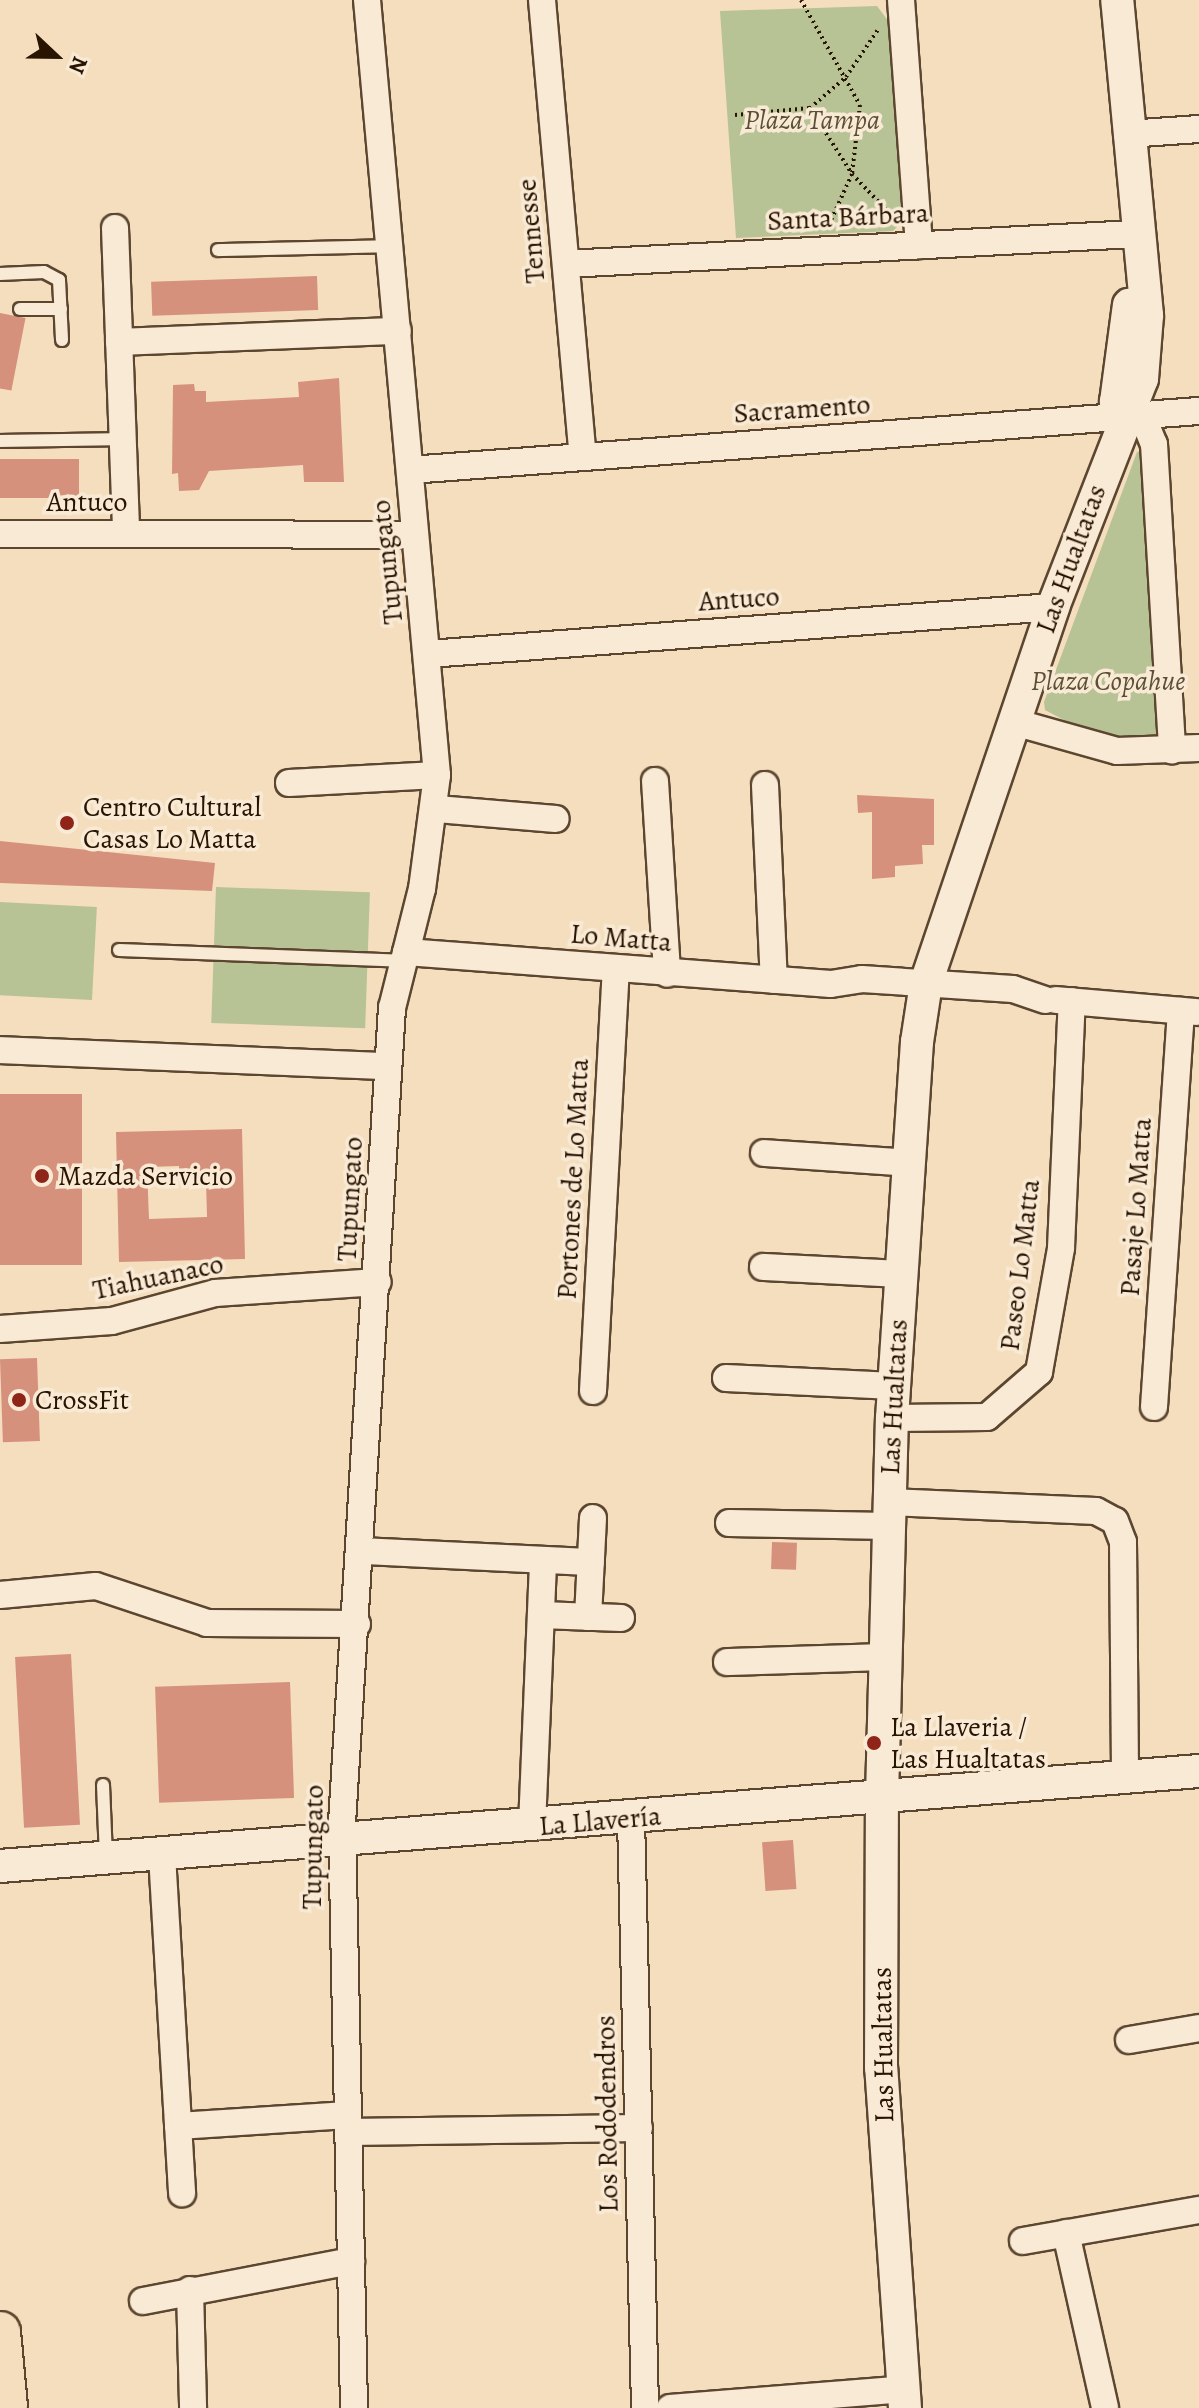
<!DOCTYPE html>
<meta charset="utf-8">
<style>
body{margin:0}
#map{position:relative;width:1199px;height:2408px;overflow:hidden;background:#f5debe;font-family:Alegreya,serif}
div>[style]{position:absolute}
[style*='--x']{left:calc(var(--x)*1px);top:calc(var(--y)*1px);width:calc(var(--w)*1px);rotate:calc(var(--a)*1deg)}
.green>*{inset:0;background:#b7c295;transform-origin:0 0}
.building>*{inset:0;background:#d5917c;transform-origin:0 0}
.path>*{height:4px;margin-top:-2px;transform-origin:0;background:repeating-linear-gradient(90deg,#291301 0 2px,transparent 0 6px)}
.roads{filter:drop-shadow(2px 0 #5c4630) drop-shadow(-2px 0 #5c4630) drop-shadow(0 2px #5c4630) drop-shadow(0 -2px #5c4630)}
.service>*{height:12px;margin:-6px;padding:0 6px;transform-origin:6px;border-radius:6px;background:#f8ead5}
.minor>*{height:26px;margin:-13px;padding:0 13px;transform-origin:13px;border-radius:13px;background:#f8ead5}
.tertiary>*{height:32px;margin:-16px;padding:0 16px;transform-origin:16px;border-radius:16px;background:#f8ead5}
.primary>*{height:40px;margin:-20px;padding:0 20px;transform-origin:20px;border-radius:20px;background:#f5debe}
.dots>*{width:22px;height:22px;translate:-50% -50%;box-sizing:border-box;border:4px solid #f8ead5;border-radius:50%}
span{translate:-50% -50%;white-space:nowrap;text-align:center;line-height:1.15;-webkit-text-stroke:7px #f8ead5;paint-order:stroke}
.park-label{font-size:28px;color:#5b5035;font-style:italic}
.street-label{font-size:28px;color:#291301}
.poi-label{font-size:28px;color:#291301}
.left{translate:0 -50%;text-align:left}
.north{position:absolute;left:16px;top:16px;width:80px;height:80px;-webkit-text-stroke:6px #f8ead5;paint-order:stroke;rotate:112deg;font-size:22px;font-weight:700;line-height:32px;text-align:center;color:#291301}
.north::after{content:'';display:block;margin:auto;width:28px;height:36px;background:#291301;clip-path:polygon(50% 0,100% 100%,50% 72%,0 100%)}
</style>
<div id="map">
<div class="green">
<div style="clip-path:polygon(877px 6px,889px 22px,905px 219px,893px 231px,736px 238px,720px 11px)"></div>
<div style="clip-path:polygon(1147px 449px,1166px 737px,1128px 738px,1083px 730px,1045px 710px,1044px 702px,1137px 452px)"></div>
<div style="left:216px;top:887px;width:154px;height:136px;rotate:2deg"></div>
<div style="left:0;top:902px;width:97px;height:93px;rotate:3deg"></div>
</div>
<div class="building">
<div style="left:317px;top:276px;width:34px;height:166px;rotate:88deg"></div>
<div style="left:0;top:313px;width:26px;height:74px;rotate:11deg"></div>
<div style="clip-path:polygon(339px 378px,344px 482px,304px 482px,303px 465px,209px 471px,199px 490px,179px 491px,178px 473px,172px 474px,173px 385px,194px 384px,195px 391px,206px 391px,206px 402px,299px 397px,298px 382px)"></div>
<div style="left:0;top:459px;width:79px;height:39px"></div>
<div style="clip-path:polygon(857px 795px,934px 799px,934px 845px,922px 845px,923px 864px,895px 866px,895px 877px,872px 879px,872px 812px,858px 813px)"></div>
<div style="clip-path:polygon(0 841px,215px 863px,212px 891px,0 883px)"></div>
<div style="left:0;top:1094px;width:82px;height:171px"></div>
<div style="clip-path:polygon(evenodd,242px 1129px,245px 1259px,119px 1262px,116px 1132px,242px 1129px,179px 1166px,179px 1181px,206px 1180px,207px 1217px,149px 1219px,147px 1167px,179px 1166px)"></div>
<div style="left:37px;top:1358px;width:83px;height:37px;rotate:88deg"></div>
<div style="left:772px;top:1542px;width:25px;height:27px;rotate:2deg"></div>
<div style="left:71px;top:1654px;width:171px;height:56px;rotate:87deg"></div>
<div style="left:290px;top:1682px;width:116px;height:135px;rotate:88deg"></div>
<div style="left:793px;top:1840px;width:49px;height:31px;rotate:86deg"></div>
</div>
<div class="path">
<div style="--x:801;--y:0;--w:120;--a:60.7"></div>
<div style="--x:860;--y:105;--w:69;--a:96.6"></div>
<div style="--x:852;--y:174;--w:60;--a:114.4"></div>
<div style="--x:810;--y:108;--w:78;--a:57.5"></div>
<div style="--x:852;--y:174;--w:59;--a:46.4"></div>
<div style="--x:735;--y:115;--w:75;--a:-5.3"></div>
<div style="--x:810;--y:108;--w:48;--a:-40.7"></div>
<div style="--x:846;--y:77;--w:59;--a:-56"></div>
</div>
<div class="roads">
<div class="service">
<div style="--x:218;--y:250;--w:172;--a:-1.3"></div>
<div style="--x:0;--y:274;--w:44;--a:-2.6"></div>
<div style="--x:44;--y:272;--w:17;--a:28"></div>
<div style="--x:59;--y:280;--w:60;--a:87.1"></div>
<div style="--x:20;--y:309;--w:41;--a:0"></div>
<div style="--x:0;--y:441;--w:123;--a:-0.9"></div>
<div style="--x:119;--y:950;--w:283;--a:2.2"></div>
<div style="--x:103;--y:1785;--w:73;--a:87.6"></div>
</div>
<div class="minor">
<div style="--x:542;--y:0;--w:458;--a:84.9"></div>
<div style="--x:901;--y:0;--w:246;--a:85.8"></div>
<div style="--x:1127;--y:134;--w:72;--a:-4"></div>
<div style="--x:115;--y:228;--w:306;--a:87.9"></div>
<div style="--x:566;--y:264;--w:569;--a:-3.02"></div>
<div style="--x:119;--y:342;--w:279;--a:-2.3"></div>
<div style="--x:1142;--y:415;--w:31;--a:68"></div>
<div style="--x:1154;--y:444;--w:307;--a:86.6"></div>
<div style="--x:410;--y:470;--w:791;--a:-4.28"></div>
<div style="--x:0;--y:534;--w:414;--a:0.1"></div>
<div style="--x:429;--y:654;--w:626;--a:-4.31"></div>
<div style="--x:1014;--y:722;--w:107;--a:15.7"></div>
<div style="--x:1117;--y:751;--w:82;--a:-2.1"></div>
<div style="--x:655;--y:781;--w:193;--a:86.4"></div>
<div style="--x:289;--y:783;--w:148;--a:-3.1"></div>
<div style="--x:765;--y:785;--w:195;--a:87.4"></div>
<div style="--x:437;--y:809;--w:119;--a:4.8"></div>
<div style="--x:406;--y:952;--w:426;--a:4.3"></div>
<div style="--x:831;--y:984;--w:31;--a:-9"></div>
<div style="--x:862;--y:979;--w:151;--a:3.8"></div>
<div style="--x:1013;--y:989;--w:34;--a:19"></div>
<div style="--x:1056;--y:1000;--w:141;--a:4.9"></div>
<div style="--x:0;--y:1050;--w:387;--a:2.4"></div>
<div style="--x:764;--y:1153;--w:146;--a:3.9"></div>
<div style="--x:763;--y:1267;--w:139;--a:2.9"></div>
<div style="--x:0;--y:1329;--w:112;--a:-4.1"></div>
<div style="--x:112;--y:1321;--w:107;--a:-15.2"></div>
<div style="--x:215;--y:1293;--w:163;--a:-3.9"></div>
<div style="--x:726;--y:1378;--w:168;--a:2.7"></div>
<div style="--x:593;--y:1391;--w:422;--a:-86.9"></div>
<div style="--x:1154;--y:1407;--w:397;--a:-86.1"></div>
<div style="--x:892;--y:1418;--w:95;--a:-0.6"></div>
<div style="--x:987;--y:1417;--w:69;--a:-40.9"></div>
<div style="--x:1039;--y:1372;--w:126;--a:-79.9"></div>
<div style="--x:1061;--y:1248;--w:247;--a:-87.5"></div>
<div style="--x:889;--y:1502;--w:207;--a:2.5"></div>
<div style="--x:1096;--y:1511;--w:21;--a:28"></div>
<div style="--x:1115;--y:1521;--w:22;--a:69"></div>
<div style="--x:1123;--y:1542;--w:235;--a:89.5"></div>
<div style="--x:729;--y:1523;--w:159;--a:1.1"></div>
<div style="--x:363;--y:1551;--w:228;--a:2.8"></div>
<div style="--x:0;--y:1595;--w:96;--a:-5.4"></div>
<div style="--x:96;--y:1586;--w:117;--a:18.4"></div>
<div style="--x:207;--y:1623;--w:150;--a:0.4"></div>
<div style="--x:541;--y:1615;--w:80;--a:2.1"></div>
<div style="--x:588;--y:1617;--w:99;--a:-87.1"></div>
<div style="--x:727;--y:1662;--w:159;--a:-1.8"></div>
<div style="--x:631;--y:1818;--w:590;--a:88.64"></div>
<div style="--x:532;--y:1826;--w:266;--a:-87.6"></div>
<div style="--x:162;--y:1855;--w:339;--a:86.6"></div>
<div style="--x:1129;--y:2040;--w:71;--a:-9.7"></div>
<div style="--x:178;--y:2126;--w:170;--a:-3.7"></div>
<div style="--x:348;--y:2132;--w:291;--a:-0.8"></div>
<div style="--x:1066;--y:2233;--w:179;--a:77.4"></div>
<div style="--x:1023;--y:2241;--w:179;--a:-10"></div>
<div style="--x:190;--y:2290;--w:118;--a:88.5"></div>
<div style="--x:143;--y:2301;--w:212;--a:-10.9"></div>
<div style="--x:354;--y:2408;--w:585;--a:-91.18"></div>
<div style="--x:342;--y:1823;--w:817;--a:-86.49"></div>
<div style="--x:392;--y:1008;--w:123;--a:-75.9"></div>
<div style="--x:422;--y:889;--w:115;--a:-82.5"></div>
<div style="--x:437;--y:775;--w:778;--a:-95.16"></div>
<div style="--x:670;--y:2408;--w:235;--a:-4.6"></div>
</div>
<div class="tertiary">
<div style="--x:1120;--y:416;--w:15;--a:-106"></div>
<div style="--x:1116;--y:402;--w:98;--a:-82.4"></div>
<div style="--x:0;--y:1866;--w:1203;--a:-4.53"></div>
<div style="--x:905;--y:2408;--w:341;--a:-94"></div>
<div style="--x:881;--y:2068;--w:271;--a:-89.8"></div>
<div style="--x:882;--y:1797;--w:379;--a:-88.5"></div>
<div style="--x:892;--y:1418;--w:377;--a:-86.2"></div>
<div style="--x:917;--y:1042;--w:60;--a:-81.3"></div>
<div style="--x:926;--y:983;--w:397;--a:-71.3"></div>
<div style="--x:1053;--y:607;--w:245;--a:-68.7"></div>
<div style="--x:1142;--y:379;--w:64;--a:-85.5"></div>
<div style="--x:1147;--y:315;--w:316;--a:-95.4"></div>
</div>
<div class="primary">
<div style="--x:0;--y:2332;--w:76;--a:84.7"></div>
</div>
</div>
<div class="dots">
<div style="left:67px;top:823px;background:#8f2418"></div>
<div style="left:42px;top:1176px;background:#8f2418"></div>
<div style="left:19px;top:1400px;background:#8f2418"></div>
<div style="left:874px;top:1743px;background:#8f2418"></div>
</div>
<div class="park-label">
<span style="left:812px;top:120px">Plaza Tampa</span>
<span style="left:1108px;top:681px">Plaza Copahue</span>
</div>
<div class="street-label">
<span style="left:848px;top:217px;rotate:-3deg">Santa Bárbara</span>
<span style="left:531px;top:231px;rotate:-95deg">Tennesse</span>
<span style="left:802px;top:409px;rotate:-4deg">Sacramento</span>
<span style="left:87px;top:502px">Antuco</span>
<span style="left:1071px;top:559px;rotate:-70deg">Las Hualtatas</span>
<span style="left:387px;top:562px;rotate:-96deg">Tupungato</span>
<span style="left:739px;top:599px;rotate:-4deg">Antuco</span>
<span style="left:621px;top:938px;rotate:5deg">Lo Matta</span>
<span style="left:573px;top:1179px;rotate:-87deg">Portones de Lo Matta</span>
<span style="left:350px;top:1199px;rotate:-87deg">Tupungato</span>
<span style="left:1136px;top:1207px;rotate:-86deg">Pasaje Lo Matta</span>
<span style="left:1020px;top:1265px;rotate:-83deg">Paseo Lo Matta</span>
<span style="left:158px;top:1277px;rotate:-12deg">Tiahuanaco</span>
<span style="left:894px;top:1397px;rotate:-87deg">Las Hualtatas</span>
<span style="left:600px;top:1821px;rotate:-5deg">La Llavería</span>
<span style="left:313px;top:1847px;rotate:-89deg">Tupungato</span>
<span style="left:883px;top:2045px;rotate:-91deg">Las Hualtatas</span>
<span style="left:607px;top:2114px;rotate:-91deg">Los Rododendros</span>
</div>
<div class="poi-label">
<span class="left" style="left:83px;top:823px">Centro Cultural<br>Casas Lo Matta</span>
<span class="left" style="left:58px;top:1176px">Mazda Servicio</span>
<span class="left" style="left:35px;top:1400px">CrossFit</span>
<span class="left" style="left:890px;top:1743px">La Llaveria /<br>Las Hualtatas</span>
</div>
<div class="north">N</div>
</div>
